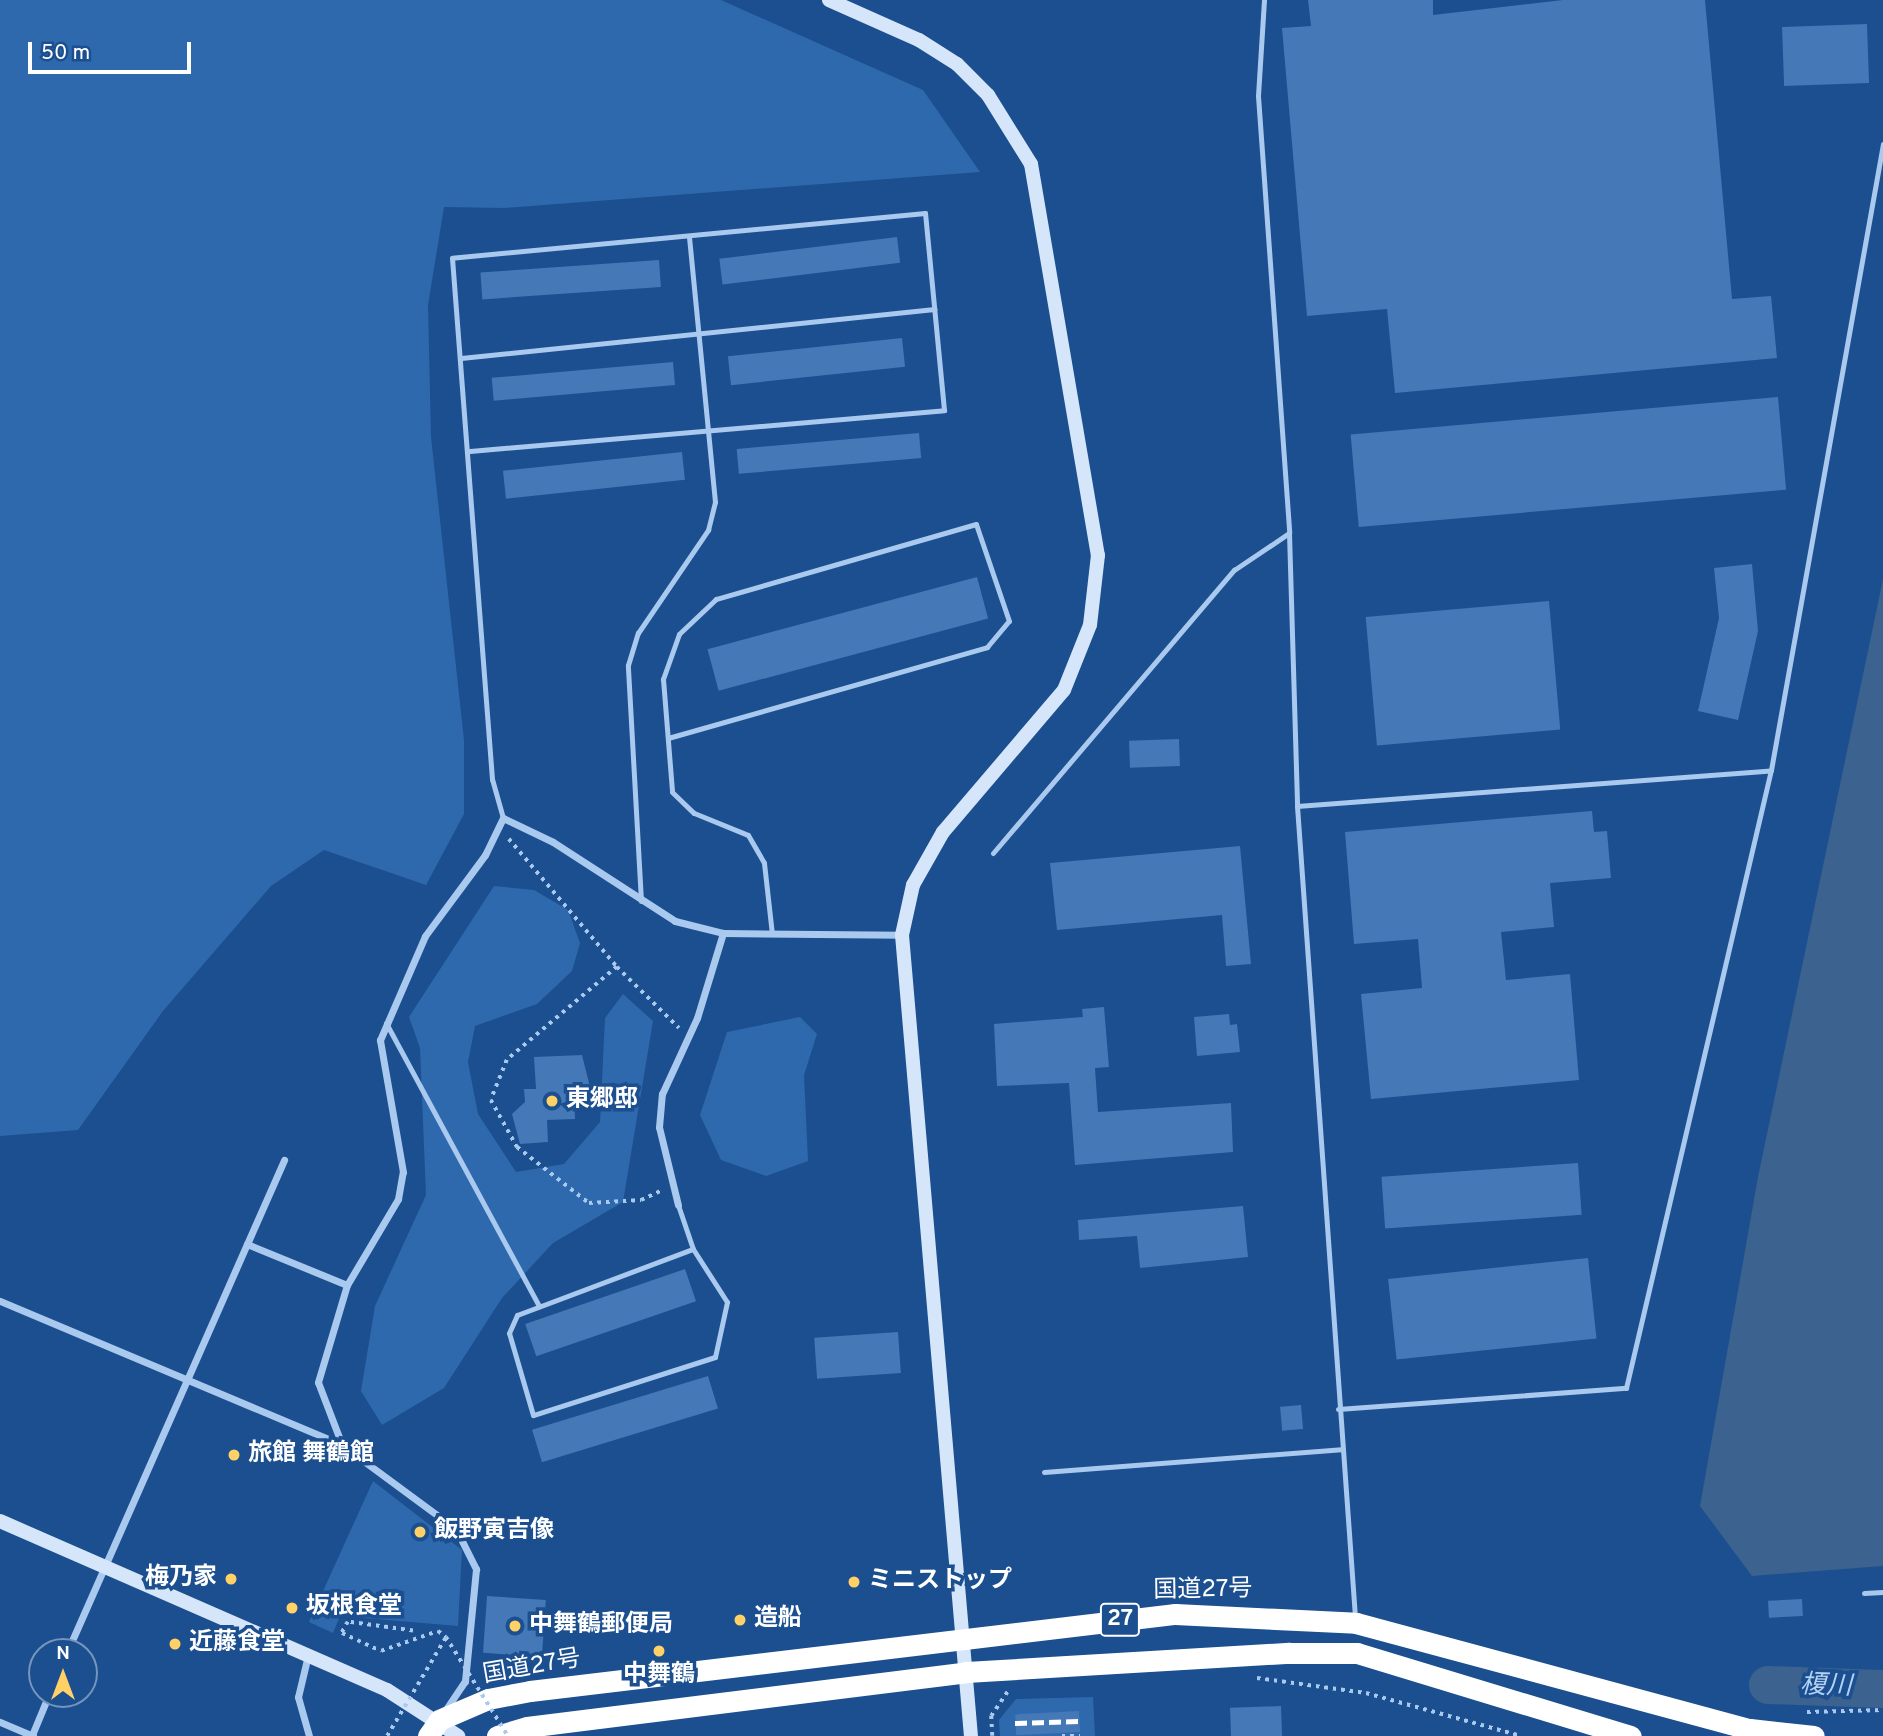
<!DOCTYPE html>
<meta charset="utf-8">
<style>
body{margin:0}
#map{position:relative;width:1883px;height:1736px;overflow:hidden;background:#1b4f8f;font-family:Overpass,"Noto Sans JP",sans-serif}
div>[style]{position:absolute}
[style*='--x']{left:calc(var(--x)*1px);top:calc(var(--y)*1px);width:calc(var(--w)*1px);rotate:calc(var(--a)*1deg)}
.green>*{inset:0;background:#2e69ad}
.water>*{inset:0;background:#3c6290}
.river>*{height:38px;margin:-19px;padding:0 19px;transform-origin:19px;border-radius:19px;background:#3c6290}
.building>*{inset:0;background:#4478b7;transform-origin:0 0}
.path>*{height:3.5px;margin-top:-1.75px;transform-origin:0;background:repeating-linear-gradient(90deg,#a9c9ee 0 3.5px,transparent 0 8.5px)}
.lane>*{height:5px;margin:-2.5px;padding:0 2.5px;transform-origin:2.5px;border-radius:2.5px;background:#a9c9ee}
.street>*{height:7px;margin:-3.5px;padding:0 3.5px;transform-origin:3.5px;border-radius:3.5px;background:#a9c9ee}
.secondary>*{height:14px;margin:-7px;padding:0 7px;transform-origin:7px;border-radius:7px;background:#d6e6fa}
.highway>*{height:21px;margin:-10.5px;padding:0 10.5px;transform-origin:10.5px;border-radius:10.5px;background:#fff}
.rail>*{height:5px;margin-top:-2.5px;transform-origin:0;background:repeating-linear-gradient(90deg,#fff 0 12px,transparent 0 17px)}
.path-bridge>*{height:3.5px;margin-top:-1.75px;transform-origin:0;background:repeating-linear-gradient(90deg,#a9c9ee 0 3.5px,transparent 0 8.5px)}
.dots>*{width:19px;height:19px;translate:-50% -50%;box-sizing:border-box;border:4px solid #1b4f8f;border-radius:50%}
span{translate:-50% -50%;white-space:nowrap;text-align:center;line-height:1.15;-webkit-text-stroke:7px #1b4f8f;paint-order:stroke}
.shield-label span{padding:2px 5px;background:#1b4f8f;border:2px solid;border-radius:5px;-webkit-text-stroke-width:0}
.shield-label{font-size:23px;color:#fff;font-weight:700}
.poi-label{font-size:24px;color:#fff;font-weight:700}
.left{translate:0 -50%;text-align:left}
.right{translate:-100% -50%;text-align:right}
.street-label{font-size:24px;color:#fff}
.water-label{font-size:26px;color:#b5d3f5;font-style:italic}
.north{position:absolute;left:28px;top:1638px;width:70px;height:70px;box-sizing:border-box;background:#1b4f8f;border:2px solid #7695bc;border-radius:50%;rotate:0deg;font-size:19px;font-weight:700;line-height:28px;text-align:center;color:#fff}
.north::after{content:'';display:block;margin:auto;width:24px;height:32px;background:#ffd166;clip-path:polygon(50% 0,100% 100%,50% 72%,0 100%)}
.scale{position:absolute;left:28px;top:42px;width:163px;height:32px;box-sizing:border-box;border:4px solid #fff;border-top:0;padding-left:9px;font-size:21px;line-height:24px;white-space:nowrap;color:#fff;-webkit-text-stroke:5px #1b4f8f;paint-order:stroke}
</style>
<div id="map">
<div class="green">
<div style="clip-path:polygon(0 0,721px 0,923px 90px,980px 172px,505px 208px,444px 207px,428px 305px,431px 437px,464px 740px,464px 814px,426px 885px,324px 850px,271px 886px,163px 1011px,78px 1130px,0 1136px)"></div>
<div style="clip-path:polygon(494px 886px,534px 890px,568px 910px,580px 943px,572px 971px,537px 1004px,475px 1026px,468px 1062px,478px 1114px,516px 1172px,564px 1164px,600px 1122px,605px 1018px,623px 994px,653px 1021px,623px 1202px,553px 1243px,502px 1298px,444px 1388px,382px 1425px,361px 1391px,375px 1306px,426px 1195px,420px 1048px,409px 1017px)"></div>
<div style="clip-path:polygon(800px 1017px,817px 1034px,804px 1075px,808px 1161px,766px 1176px,721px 1160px,700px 1115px,727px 1032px)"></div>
<div style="clip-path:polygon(373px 1481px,462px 1550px,458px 1626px,340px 1616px,333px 1633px,309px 1622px)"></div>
<div style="clip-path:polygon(1093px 1697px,1095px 1736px,1000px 1736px,999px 1720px,1016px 1699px)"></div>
</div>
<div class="water">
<div style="clip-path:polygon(1883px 579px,1883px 1566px,1752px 1576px,1700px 1506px,1758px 1177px)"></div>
</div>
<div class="river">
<div style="--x:1768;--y:1685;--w:115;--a:2"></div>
</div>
<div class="building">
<div style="clip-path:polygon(1308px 0,1433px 0,1433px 15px,1563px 0,1705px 0,1732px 299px,1771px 296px,1777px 358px,1395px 393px,1387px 309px,1307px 316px,1282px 28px,1311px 26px)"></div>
<div style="left:1867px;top:24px;width:59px;height:85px;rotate:88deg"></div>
<div style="left:897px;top:237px;width:26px;height:179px;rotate:83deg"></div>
<div style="left:659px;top:260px;width:27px;height:179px;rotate:86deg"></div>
<div style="left:902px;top:338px;width:29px;height:175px;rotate:84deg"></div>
<div style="left:673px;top:362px;width:23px;height:182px;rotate:85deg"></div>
<div style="left:1778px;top:397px;width:93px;height:429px;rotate:85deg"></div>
<div style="left:919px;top:433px;width:25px;height:183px;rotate:85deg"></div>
<div style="left:682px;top:452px;width:28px;height:180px;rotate:84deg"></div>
<div style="clip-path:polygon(1752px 564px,1758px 631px,1738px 720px,1698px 711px,1719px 618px,1714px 568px)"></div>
<div style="left:977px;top:577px;width:43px;height:279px;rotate:75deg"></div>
<div style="left:1549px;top:601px;width:129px;height:184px;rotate:85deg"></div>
<div style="left:1179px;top:739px;width:27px;height:50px;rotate:88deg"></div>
<div style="clip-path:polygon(1592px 811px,1594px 832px,1607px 831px,1611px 878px,1550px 883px,1554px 927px,1501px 932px,1506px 980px,1570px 974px,1579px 1080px,1371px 1099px,1361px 994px,1422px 988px,1418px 939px,1354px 944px,1345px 832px)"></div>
<div style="clip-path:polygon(1240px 846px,1251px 964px,1226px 966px,1222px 915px,1057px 930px,1050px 863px)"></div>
<div style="clip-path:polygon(1104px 1007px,1109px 1067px,1095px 1068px,1098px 1112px,1231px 1103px,1233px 1152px,1075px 1165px,1069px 1083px,997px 1086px,994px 1024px,1083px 1017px,1082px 1009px)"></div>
<div style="clip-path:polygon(1229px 1014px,1230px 1025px,1237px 1024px,1240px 1052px,1197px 1056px,1194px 1017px)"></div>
<div style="clip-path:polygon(582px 1055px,590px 1087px,574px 1088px,575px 1119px,547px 1120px,548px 1142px,520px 1144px,512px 1114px,525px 1102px,524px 1089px,536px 1089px,534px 1057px)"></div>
<div style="left:1578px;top:1163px;width:52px;height:197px;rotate:86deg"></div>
<div style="clip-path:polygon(1243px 1206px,1248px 1257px,1140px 1268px,1137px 1236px,1079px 1240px,1078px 1220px)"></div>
<div style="left:1588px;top:1258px;width:81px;height:201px;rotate:84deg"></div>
<div style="left:685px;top:1269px;width:34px;height:169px;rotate:71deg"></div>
<div style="left:898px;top:1332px;width:41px;height:84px;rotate:86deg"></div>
<div style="left:708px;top:1376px;width:34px;height:184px;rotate:73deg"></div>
<div style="left:1301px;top:1405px;width:24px;height:21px;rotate:85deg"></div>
<div style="left:487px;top:1596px;width:59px;height:57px;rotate:4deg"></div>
<div style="left:1802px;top:1599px;width:17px;height:34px;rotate:87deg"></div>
<div style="left:1281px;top:1706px;width:30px;height:51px;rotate:88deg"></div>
<div style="left:1079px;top:1711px;width:21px;height:64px;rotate:87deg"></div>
</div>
<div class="path">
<div style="--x:509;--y:839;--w:167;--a:49.8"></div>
<div style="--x:617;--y:967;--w:87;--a:44.5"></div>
<div style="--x:617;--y:967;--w:144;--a:139.8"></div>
<div style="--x:507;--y:1060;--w:43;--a:111.8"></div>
<div style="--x:491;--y:1100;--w:54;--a:61"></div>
<div style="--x:517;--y:1147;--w:91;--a:37.9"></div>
<div style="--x:589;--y:1203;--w:52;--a:-3.3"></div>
<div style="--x:641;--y:1200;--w:23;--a:-25"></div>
<div style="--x:413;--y:1631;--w:66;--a:-172.1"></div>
<div style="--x:348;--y:1622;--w:13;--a:119"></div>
<div style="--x:342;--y:1633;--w:43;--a:24.8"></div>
<div style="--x:381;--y:1651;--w:60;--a:-19.3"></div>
<div style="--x:438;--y:1631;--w:10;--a:37"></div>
<div style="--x:1257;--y:1678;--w:110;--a:7.8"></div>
<div style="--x:1366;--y:1693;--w:161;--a:15.5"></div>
<div style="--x:1807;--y:1712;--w:76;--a:-1.5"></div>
<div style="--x:992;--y:1736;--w:20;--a:-93"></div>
<div style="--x:991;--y:1716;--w:30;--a:-56"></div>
<div style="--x:1062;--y:1736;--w:18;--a:0"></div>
</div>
<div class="lane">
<div style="--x:1264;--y:0;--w:96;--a:93.6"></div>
<div style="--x:1258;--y:96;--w:438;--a:85.9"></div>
<div style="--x:1289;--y:533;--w:273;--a:88.3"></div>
<div style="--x:1297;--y:806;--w:814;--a:85.91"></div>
<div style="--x:461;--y:358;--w:476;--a:-5.9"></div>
<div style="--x:470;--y:451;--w:476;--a:-4.9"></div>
<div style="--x:944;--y:410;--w:198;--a:-95.5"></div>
<div style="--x:925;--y:213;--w:475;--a:174.6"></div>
<div style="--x:452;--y:258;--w:523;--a:85.61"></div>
<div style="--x:492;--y:779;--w:41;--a:74.2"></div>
<div style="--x:668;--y:738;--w:332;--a:-15.9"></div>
<div style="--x:987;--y:647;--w:34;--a:-50"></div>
<div style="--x:1009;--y:621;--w:102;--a:-108.8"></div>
<div style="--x:976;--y:524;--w:271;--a:163.9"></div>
<div style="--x:716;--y:599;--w:51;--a:136.6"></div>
<div style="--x:679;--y:634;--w:48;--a:109.6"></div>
<div style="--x:663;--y:679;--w:113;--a:85.4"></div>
<div style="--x:672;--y:792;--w:30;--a:44"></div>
<div style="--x:694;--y:813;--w:58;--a:22.2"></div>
<div style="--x:748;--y:835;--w:32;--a:60"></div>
<div style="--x:764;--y:863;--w:71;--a:83.6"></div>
<div style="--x:1297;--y:806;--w:475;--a:-4.3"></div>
<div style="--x:993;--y:853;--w:372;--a:-49.6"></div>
<div style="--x:1234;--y:570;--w:66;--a:-33.9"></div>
<div style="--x:641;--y:901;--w:236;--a:-93.2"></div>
<div style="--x:628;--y:665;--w:34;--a:-73"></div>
<div style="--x:638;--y:633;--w:125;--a:-55.8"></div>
<div style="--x:708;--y:530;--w:29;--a:-76"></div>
<div style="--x:715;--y:502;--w:266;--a:-95.6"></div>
<div style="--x:386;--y:1023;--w:322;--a:61.6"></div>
<div style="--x:678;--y:1205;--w:46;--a:71.2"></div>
<div style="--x:693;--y:1249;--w:63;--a:57.3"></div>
<div style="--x:727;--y:1302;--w:56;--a:102.3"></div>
<div style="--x:715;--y:1357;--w:191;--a:162.3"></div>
<div style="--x:533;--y:1415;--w:85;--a:-106.3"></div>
<div style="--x:509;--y:1333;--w:20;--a:-66"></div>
<div style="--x:517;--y:1315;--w:188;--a:-20.6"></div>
<div style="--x:1338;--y:1409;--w:289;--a:-4.2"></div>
<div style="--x:1626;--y:1388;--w:635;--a:-76.8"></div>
<div style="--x:1771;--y:770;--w:636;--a:-79.86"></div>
<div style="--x:1044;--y:1472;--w:298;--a:-4.4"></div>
<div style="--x:1864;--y:1593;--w:19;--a:-3"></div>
</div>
<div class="street">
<div style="--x:678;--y:1205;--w:80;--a:-103.7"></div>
<div style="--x:659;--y:1127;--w:33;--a:-85"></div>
<div style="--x:662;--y:1094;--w:84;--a:-65.3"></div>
<div style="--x:697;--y:1018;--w:89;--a:-73"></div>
<div style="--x:247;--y:1244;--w:92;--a:-66.2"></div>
<div style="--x:0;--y:1301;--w:371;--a:22.8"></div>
<div style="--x:342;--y:1445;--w:142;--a:36.4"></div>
<div style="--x:456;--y:1529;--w:45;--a:63.4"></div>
<div style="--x:476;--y:1569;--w:113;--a:95.6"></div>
<div style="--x:465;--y:1681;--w:36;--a:124"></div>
<div style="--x:342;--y:1445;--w:67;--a:-110.9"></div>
<div style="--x:318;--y:1382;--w:101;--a:-73.4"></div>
<div style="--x:347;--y:1285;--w:100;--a:-59.3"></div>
<div style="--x:398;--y:1199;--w:27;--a:-80"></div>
<div style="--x:403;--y:1172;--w:134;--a:-99.9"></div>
<div style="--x:380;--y:1040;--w:113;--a:-66.6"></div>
<div style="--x:425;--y:936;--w:101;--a:-53.5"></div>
<div style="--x:485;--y:855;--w:41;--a:-64.1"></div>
<div style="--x:503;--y:818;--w:55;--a:25.6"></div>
<div style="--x:553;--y:842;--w:145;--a:32.9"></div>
<div style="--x:675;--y:921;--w:49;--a:14"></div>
<div style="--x:723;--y:933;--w:179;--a:0.6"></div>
<div style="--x:67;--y:1652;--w:446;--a:-66.2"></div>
<div style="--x:247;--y:1244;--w:108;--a:22.3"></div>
<div style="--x:308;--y:1655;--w:43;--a:103.4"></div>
<div style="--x:298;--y:1697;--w:41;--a:74.2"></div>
<div style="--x:0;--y:1722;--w:36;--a:23"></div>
<div style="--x:32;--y:1735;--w:44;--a:-67.5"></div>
</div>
<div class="secondary">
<div style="--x:829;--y:0;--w:98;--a:24"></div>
<div style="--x:919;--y:40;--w:45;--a:32.3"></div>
<div style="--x:957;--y:64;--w:44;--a:45"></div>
<div style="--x:988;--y:95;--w:81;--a:58.1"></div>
<div style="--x:1031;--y:164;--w:397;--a:80.3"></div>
<div style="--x:1098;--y:555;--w:70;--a:96.5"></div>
<div style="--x:1090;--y:625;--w:70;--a:111.8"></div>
<div style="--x:1064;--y:690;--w:187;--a:130.4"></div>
<div style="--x:943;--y:832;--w:61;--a:119.5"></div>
<div style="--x:913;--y:885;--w:51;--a:102.4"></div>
<div style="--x:902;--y:935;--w:804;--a:85.08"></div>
<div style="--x:0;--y:1521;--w:422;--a:23.6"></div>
<div style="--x:387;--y:1690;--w:85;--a:32.9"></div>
</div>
<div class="highway">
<div style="--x:428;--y:1736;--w:19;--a:-55"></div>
<div style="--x:439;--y:1720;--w:53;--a:-23.2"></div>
<div style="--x:488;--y:1699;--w:43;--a:-10.8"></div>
<div style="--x:530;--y:1691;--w:650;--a:-6.81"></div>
<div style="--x:1175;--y:1614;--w:181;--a:2.8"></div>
<div style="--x:1356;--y:1623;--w:408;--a:15.1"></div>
<div style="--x:1750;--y:1729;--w:64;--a:6.2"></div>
<div style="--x:497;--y:1736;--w:31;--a:-17"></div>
<div style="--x:527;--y:1727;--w:442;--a:-7.1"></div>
<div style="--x:966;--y:1672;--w:324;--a:-3.4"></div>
<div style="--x:1289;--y:1653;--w:68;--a:0"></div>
<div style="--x:1357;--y:1653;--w:286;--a:16.9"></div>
</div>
<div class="rail">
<div style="--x:1015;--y:1723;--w:64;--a:-1.8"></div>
</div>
<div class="path-bridge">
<div style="--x:387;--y:1736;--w:115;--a:-59.2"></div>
<div style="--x:446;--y:1637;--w:117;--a:57.9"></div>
</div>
<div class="dots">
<div style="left:552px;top:1101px;background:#ffd166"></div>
<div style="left:234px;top:1455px;background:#ffd166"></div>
<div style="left:420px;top:1532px;background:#ffd166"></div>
<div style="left:231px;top:1579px;background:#ffd166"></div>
<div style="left:854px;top:1582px;background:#ffd166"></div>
<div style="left:292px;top:1608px;background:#ffd166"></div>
<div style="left:740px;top:1620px;background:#ffd166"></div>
<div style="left:515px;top:1626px;background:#ffd166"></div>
<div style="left:175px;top:1644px;background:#ffd166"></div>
<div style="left:659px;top:1651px;background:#ffd166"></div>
</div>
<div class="shield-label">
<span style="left:1120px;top:1620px">27</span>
</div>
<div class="poi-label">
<span class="left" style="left:566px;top:1101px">東郷邸</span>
<span class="left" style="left:248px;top:1455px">旅館 舞鶴館</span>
<span class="left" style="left:434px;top:1532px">飯野寅吉像</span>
<span class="right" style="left:217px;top:1579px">梅乃家</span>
<span class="left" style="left:868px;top:1582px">ミニストップ</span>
<span class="left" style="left:306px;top:1608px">坂根食堂</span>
<span class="left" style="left:754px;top:1620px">造船</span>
<span class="left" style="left:529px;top:1626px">中舞鶴郵便局</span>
<span class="left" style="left:189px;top:1644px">近藤食堂</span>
<span style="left:659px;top:1676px">中舞鶴</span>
</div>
<div class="street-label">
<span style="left:1203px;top:1591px;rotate:-1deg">国道27号</span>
<span style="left:532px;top:1668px;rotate:-10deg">国道27号</span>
</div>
<div class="water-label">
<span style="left:1826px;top:1687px;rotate:2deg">榎川</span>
</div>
<div class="north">N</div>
<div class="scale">50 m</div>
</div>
